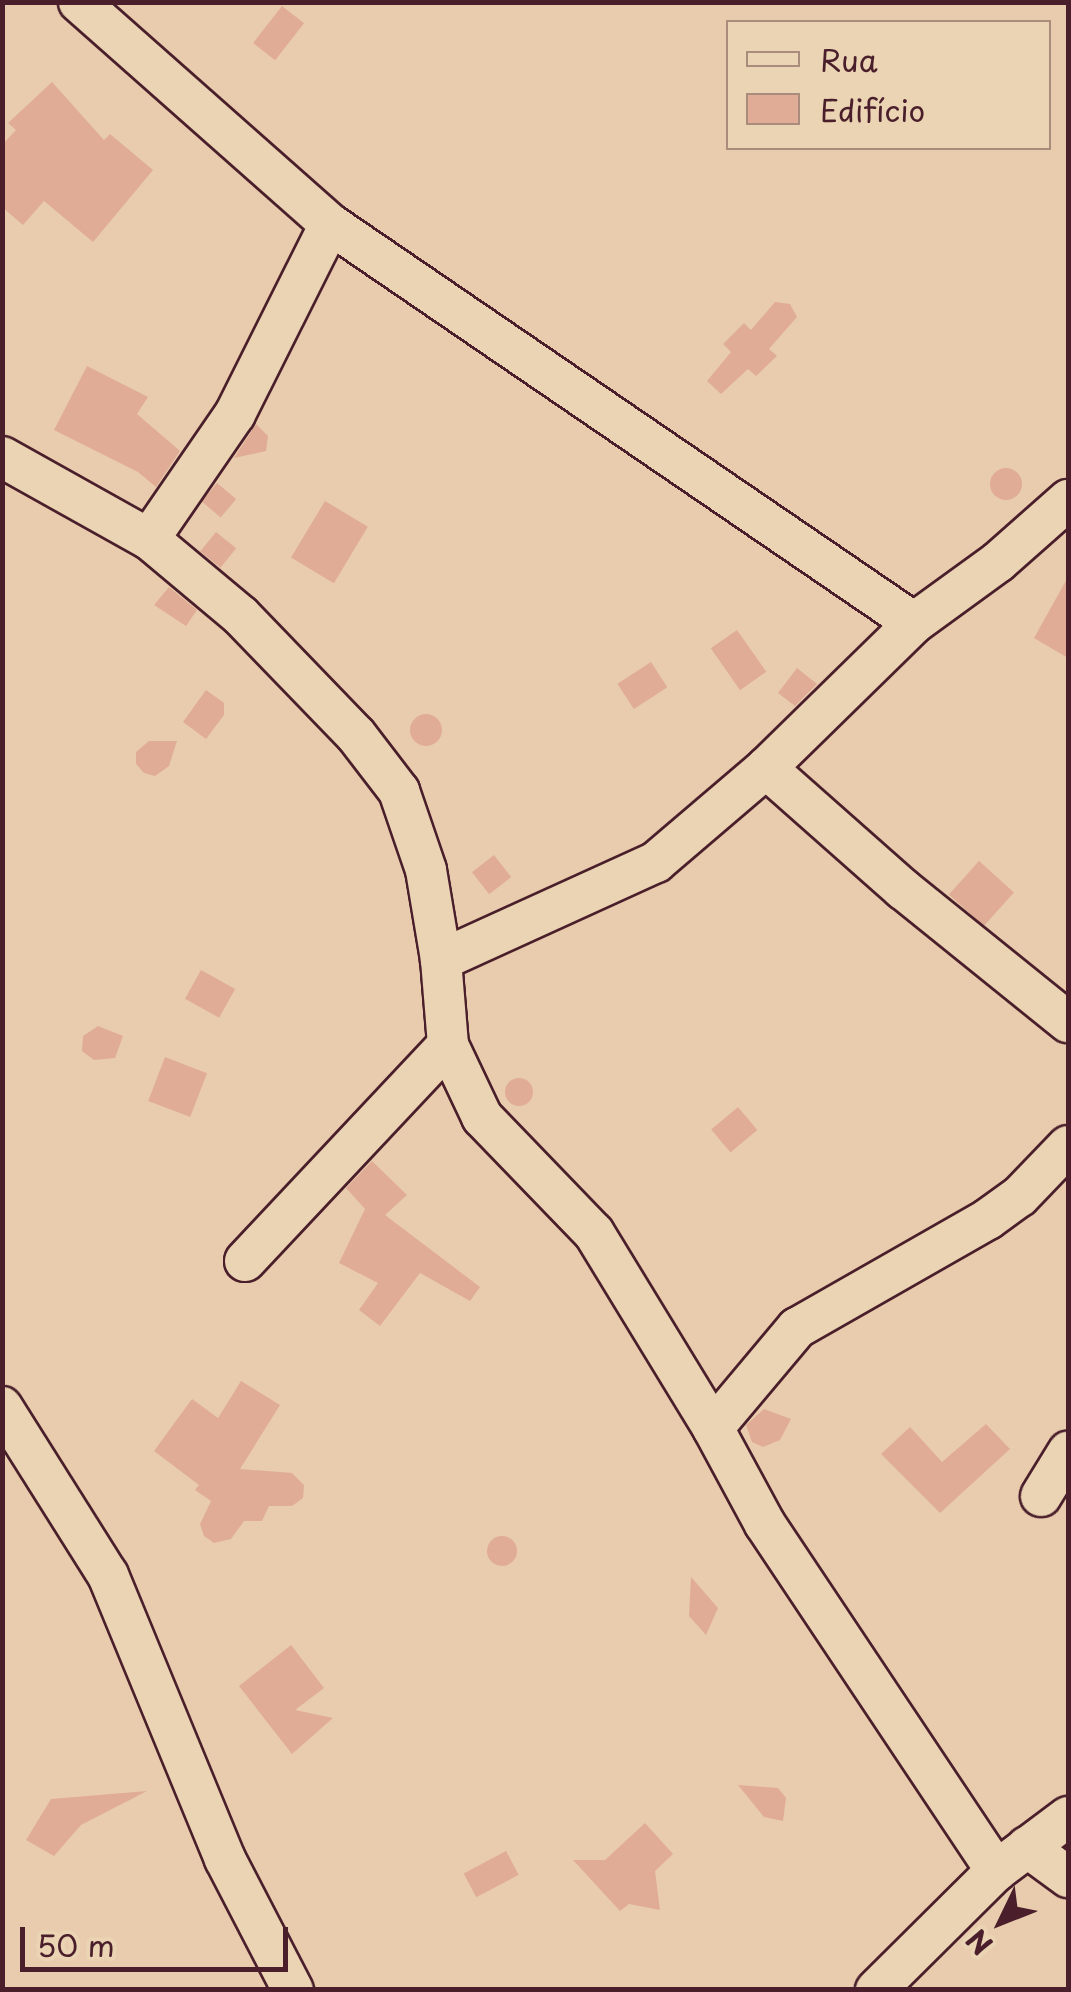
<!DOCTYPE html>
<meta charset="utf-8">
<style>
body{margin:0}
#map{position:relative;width:1071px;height:1992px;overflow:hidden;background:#e8ccad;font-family:"Playpen Sans",sans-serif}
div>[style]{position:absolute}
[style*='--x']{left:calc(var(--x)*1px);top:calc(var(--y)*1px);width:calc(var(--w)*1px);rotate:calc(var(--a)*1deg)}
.building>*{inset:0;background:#e1ac95;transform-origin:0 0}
.round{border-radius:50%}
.roads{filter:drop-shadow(2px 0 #4a1f2b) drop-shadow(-2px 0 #4a1f2b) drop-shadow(0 2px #4a1f2b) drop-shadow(0 -2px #4a1f2b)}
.minor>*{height:40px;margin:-20px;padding:0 20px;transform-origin:20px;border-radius:20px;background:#ead4b3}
span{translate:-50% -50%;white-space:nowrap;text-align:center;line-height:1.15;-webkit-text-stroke:8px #ead4b3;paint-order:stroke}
.frame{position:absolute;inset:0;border:5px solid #4a1f2b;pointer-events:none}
.legend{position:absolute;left:726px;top:20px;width:325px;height:130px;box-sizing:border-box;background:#ead4b3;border:2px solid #aa8c7d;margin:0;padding:12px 18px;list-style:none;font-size:30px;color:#4a1f2b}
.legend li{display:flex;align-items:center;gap:20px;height:50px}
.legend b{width:50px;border:2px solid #aa8c7d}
.north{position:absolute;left:951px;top:1872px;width:100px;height:100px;-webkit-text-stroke:8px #ead4b3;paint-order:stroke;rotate:227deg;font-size:28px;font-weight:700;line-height:40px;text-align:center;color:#4a1f2b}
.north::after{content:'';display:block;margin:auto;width:35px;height:45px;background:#4a1f2b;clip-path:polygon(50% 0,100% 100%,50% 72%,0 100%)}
.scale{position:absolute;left:20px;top:1927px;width:268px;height:45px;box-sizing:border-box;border:5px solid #4a1f2b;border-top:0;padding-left:12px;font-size:30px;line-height:35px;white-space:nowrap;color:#4a1f2b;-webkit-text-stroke:8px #ead4b3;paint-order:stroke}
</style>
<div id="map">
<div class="building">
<div style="left:282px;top:6px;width:28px;height:47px;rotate:38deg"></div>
<div style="clip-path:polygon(52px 82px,104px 140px,110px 134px,153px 170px,93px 242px,44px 201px,23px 225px,2px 207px,2px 145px,16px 130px,8px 123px)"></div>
<div style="clip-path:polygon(775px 302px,790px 304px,797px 317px,769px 349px,777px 356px,756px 376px,748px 369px,721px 394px,707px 381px,731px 352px,723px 344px,744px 323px,751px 330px)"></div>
<div style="clip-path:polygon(87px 366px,148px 397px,137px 414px,180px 451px,156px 487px,138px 472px,54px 430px)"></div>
<div style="clip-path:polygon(256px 424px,268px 436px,266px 451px,234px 458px)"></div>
<div class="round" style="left:990px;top:468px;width:32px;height:32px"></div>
<div style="left:217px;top:483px;width:25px;height:24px;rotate:40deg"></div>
<div style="left:325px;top:501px;width:50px;height:66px;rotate:31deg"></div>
<div style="left:216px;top:532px;width:26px;height:25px;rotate:39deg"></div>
<div style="clip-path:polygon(1068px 577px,1068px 658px,1034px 638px)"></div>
<div style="clip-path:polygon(169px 587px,197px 610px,186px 626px,154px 605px)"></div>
<div style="left:737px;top:630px;width:51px;height:32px;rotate:55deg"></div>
<div style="left:651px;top:662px;width:30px;height:40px;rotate:57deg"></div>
<div style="clip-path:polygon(797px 668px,817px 684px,795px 706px,778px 693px)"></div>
<div style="clip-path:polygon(206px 690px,224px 703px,224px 715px,206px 739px,183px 722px)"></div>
<div class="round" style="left:410px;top:714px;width:32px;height:32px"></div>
<div style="clip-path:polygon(149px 741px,177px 741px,169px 766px,155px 776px,144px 773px,136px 764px,136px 752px)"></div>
<div style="left:494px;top:855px;width:28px;height:28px;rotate:52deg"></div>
<div style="left:979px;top:861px;width:47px;height:45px;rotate:42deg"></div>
<div style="left:201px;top:970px;width:39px;height:33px;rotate:29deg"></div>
<div style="clip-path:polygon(98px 1026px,123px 1036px,115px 1058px,94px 1060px,82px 1051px,83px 1036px)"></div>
<div style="left:165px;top:1057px;width:45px;height:47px;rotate:21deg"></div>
<div class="round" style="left:505px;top:1078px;width:28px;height:28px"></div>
<div style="left:738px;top:1107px;width:30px;height:35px;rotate:50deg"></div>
<div style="clip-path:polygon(372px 1161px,407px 1195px,385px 1215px,480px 1287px,470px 1301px,420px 1273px,380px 1326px,359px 1310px,378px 1283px,339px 1263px,365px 1209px,346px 1188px)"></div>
<div style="clip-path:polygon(241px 1381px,280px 1405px,240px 1469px,292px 1473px,304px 1485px,303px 1498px,292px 1506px,269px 1506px,262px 1521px,244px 1521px,231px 1539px,214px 1543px,204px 1536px,200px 1524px,211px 1501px,195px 1490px,199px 1485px,154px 1451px,192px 1399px,218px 1418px)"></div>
<div style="clip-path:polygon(764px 1409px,791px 1419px,780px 1440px,763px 1447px,752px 1442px,746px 1425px)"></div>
<div style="clip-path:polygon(986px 1424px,1010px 1449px,940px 1513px,881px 1454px,910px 1427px,942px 1462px)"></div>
<div class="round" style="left:487px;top:1536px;width:30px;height:30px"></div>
<div style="clip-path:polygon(691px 1577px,718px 1608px,706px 1635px,689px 1616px)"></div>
<div style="clip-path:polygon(291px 1645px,324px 1688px,295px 1710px,333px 1718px,292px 1754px,239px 1686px)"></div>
<div style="clip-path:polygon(738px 1785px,778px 1788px,786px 1798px,783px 1821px,764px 1817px)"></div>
<div style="clip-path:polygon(147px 1791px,81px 1825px,54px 1856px,26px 1840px,51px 1799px)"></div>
<div style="clip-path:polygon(645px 1823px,673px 1854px,655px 1871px,660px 1910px,629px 1904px,620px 1911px,573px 1860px,605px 1860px)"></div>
<div style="left:506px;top:1851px;width:27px;height:48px;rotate:62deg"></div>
</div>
<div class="roads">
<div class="minor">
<div style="--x:79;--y:2;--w:335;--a:41.5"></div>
<div style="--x:330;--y:224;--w:707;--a:34.34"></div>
<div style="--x:2;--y:457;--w:168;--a:29.2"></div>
<div style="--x:149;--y:539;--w:119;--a:39.9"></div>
<div style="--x:240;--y:615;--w:167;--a:46"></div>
<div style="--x:356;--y:735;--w:71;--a:52.5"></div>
<div style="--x:399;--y:791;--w:83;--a:71.1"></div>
<div style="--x:426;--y:870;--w:91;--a:80.5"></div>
<div style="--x:149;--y:539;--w:152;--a:-55.5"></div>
<div style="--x:235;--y:414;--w:212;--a:-63.4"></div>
<div style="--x:766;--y:768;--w:183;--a:41.5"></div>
<div style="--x:903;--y:889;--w:212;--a:38.9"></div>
<div style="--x:448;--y:1045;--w:80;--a:64.7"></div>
<div style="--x:482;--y:1117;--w:161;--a:46"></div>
<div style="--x:594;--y:1233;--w:228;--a:58.6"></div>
<div style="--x:713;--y:1428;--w:109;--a:61.6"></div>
<div style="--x:765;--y:1524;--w:417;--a:56.3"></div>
<div style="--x:245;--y:1261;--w:296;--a:-46.8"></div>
<div style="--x:448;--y:1045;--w:85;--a:-94.7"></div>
<div style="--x:441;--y:960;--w:236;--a:-24.5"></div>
<div style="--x:656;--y:862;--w:145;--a:-40.5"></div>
<div style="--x:766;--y:768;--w:207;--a:-44.4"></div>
<div style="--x:914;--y:623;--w:104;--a:-36"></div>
<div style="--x:998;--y:562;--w:94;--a:-41.5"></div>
<div style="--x:2;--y:1407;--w:199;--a:57.8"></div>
<div style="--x:108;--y:1575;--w:307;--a:67.6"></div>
<div style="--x:225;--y:1859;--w:148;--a:62.6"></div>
<div style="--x:713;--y:1428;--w:131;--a:-50"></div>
<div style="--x:797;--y:1328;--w:220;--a:-29.7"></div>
<div style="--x:988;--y:1219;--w:39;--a:-36"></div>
<div style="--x:1020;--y:1196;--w:69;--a:-46.2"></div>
<div style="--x:1041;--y:1496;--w:52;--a:-58.5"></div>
<div style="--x:1027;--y:1847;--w:51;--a:36.2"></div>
<div style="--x:876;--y:1990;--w:169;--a:-44.8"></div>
<div style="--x:996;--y:1871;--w:90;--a:-36.9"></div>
</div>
</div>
<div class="frame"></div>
<ul class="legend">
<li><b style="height:12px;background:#ead4b3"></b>Rua</li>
<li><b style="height:28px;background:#e1ac95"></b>Edifício</li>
</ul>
<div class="north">N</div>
<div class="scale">50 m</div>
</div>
